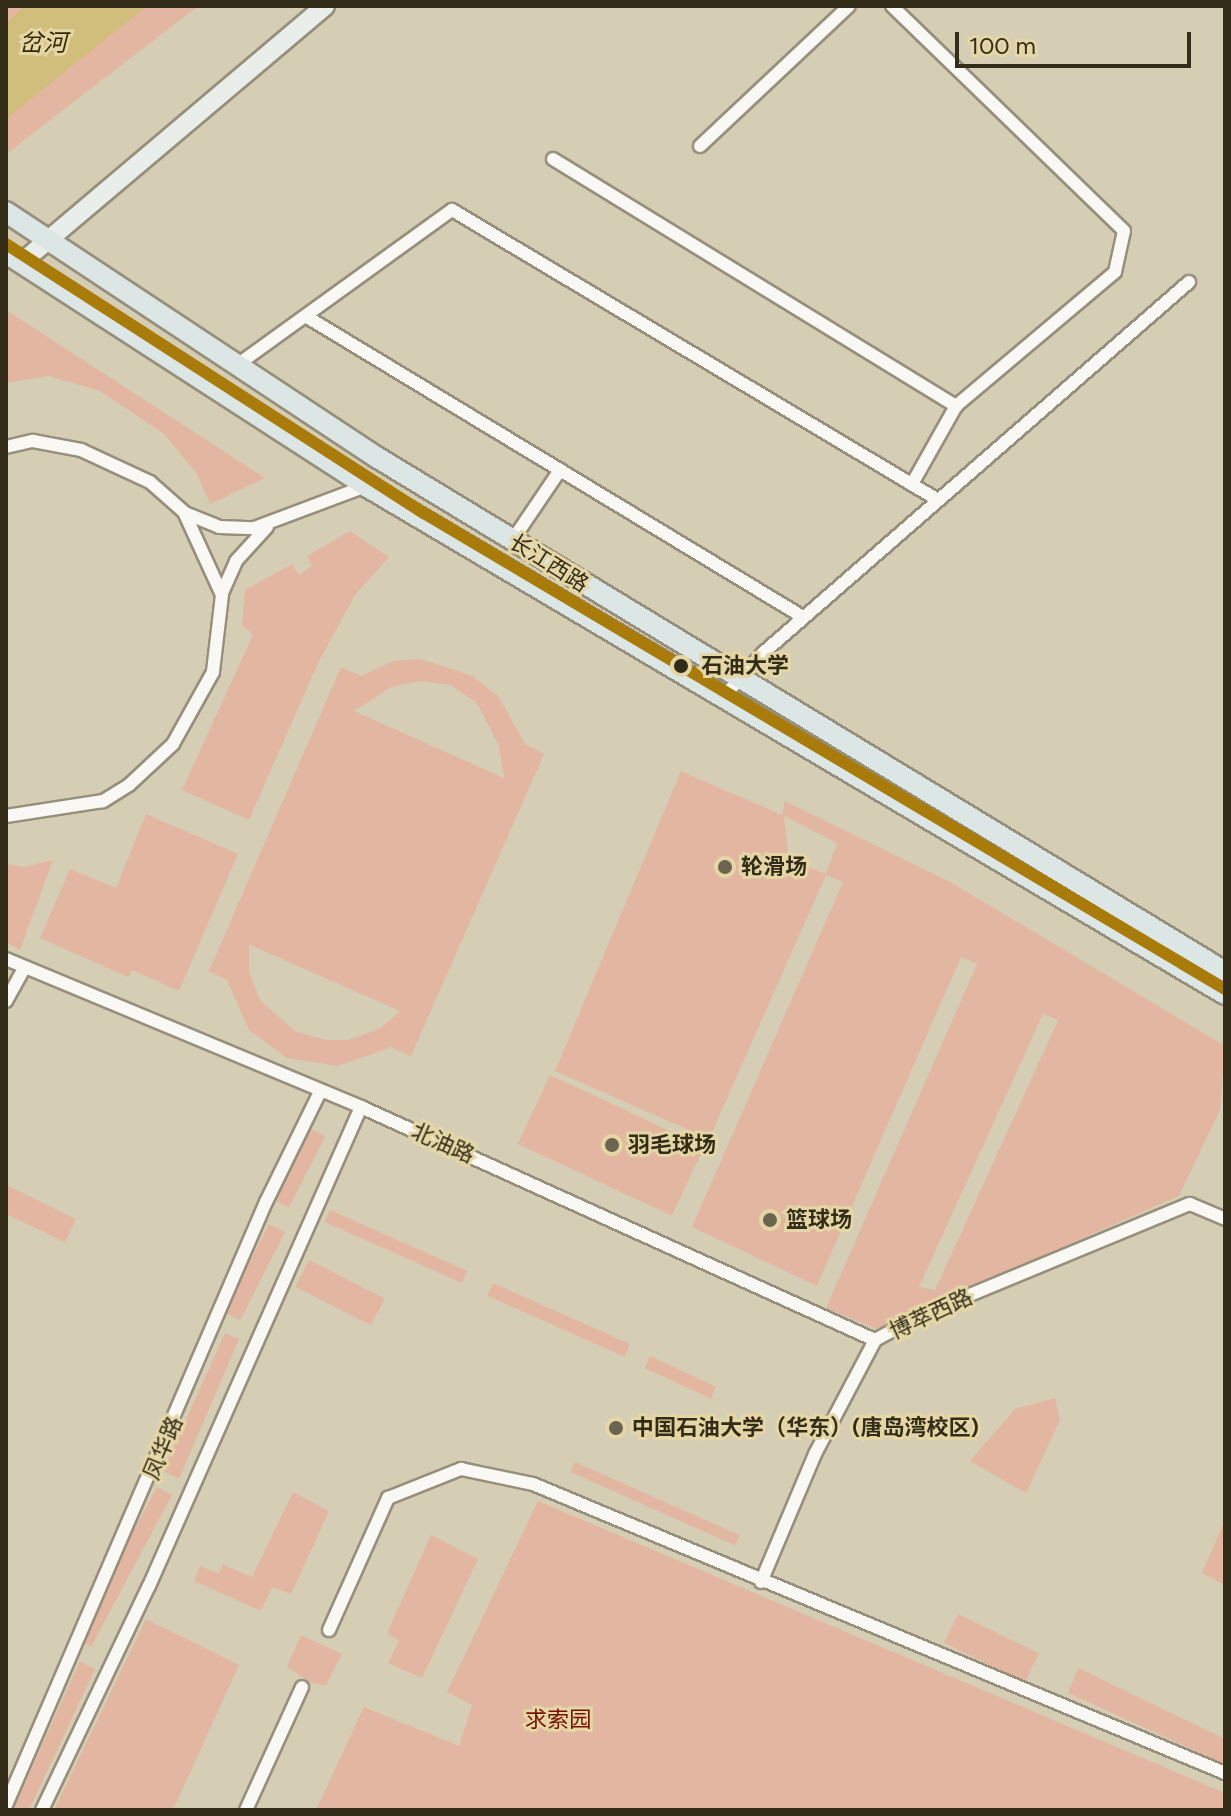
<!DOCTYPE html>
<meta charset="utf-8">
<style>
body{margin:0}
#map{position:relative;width:1231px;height:1816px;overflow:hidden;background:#d6ceb4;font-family:Figtree,"Noto Sans SC",sans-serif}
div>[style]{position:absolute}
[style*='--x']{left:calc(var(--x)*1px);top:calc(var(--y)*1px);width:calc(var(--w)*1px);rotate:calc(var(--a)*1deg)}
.green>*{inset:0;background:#e2b6a1;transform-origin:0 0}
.water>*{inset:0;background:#d2be7c}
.roads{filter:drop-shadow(2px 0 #968f7b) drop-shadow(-2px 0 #968f7b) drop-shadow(0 2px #968f7b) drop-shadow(0 -2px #968f7b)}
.street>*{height:12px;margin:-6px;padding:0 6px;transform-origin:6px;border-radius:6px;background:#f9f8f4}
.secondary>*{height:18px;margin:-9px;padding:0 9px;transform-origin:9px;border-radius:9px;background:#eaeeeb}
.primary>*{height:20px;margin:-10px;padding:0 10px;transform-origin:10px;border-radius:10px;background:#dce6e4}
.metro-1>*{height:12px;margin:-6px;padding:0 6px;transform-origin:6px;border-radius:6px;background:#a87b0a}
.dots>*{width:22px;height:22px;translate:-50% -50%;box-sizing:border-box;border:4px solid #e5d6a5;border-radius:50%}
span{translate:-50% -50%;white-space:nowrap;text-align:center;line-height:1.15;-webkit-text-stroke:6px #e5d6a5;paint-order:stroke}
.street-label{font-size:22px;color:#322c19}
.stop-label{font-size:22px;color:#322c19;font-weight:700}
.left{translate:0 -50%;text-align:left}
.poi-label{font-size:22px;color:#322c19;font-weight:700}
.park-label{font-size:22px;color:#751100}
.water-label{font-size:24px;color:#332904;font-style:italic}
.frame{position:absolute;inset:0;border:8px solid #322c19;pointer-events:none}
.scale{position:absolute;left:955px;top:32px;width:236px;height:36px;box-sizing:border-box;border:4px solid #322c19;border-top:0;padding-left:10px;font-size:24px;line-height:28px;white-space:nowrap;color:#322c19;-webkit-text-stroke:6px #e5d6a5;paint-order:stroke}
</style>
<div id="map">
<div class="green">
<div style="clip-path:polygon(6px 6px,198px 6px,6px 154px)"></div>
<div style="clip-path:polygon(6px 310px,265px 478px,210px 504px,197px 474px,164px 434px,100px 391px,48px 376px,6px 383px)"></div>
<div style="clip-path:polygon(350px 531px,389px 557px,355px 595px,318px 663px,249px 820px,182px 790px,253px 635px,242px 625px,245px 590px,292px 564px,299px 575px,312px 566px,307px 556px)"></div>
<div style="clip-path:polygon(evenodd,420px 659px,473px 676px,499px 697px,525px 744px,544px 754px,411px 1056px,391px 1047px,338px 1066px,287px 1058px,249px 1030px,227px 980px,209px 971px,341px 667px,361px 676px,393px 661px,420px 659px,420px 681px,451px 685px,477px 703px,499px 746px,504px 778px,354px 711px,391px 687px,420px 681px,420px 659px,249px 945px,250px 945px,400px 1011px,381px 1028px,349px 1040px,325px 1040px,295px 1031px,260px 1000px,249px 971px,249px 945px)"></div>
<div style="clip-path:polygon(evenodd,681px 771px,782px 815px,785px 801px,952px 883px,1225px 1046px,1220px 1110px,1179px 1196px,876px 1329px,826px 1308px,977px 964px,961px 957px,817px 1286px,692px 1227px,843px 882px,826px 875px,709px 1139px,555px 1071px,681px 771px,784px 816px,837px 843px,826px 874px,789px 860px,784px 816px,681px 771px,1043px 1014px,1058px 1020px,989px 1172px,935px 1290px,919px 1287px,1043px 1014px)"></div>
<div style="clip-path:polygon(146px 814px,238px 854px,179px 991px,132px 970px,128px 977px,40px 938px,70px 869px,116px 888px)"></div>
<div style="clip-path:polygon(53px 860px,20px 950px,6px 942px,6px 864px,24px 867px)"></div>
<div style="left:550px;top:1075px;width:170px;height:76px;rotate:25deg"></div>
<div style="left:311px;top:1129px;width:16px;height:80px;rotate:27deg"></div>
<div style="clip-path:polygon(6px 1185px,76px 1219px,65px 1242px,6px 1214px)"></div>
<div style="left:330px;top:1210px;width:150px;height:13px;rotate:24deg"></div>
<div style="left:269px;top:1224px;width:18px;height:99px;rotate:27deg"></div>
<div style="left:309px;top:1260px;width:85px;height:30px;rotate:27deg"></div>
<div style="left:493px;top:1283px;width:150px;height:14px;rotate:24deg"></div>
<div style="clip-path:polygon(225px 1333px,239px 1339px,179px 1479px,163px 1471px)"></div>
<div style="left:650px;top:1356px;width:73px;height:13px;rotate:25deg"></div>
<div style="clip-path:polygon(1055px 1398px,1060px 1420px,1026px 1493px,970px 1461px,1015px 1409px)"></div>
<div style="left:575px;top:1462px;width:180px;height:11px;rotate:24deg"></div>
<div style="left:157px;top:1487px;width:17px;height:172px;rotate:28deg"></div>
<div style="clip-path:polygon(293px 1492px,329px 1511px,291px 1594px,272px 1587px,261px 1611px,194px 1581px,200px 1566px,219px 1574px,223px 1565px,252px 1577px)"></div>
<div style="clip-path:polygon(538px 1501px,1225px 1793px,1225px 1810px,316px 1810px,364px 1707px,459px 1746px,472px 1705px,447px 1692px)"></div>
<div style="clip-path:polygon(1225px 1520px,1225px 1585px,1202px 1573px)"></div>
<div style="clip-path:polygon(431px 1535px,478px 1559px,422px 1678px,388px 1663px,399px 1641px,387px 1633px)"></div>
<div style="left:958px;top:1614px;width:90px;height:32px;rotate:26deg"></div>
<div style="clip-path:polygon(146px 1619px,239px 1665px,173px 1810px,54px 1810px)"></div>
<div style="clip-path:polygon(301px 1635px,342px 1654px,326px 1685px,311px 1683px,287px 1667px)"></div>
<div style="clip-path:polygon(80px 1661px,95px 1669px,29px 1810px,13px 1810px)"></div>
<div style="clip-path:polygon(1078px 1668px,1225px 1739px,1225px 1764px,1068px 1693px)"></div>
</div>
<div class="water">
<div style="clip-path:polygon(25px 6px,147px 6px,6px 119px,6px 23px)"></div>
</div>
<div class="roads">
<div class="street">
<div style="--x:892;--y:6;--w:323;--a:44.1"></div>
<div style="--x:1124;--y:231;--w:42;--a:102.4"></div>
<div style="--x:1115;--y:272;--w:208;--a:139.9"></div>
<div style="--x:700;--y:146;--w:204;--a:-43.2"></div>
<div style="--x:553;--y:159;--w:473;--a:31.5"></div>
<div style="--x:956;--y:406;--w:90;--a:119.4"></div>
<div style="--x:307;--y:317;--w:580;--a:31.17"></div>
<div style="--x:237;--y:365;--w:265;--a:-35.8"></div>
<div style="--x:452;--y:210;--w:566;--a:30.82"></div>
<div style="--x:6;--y:447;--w:28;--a:-13"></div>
<div style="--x:33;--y:441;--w:49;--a:10.6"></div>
<div style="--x:81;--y:450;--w:76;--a:24.9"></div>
<div style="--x:150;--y:482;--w:45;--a:41.4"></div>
<div style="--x:184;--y:512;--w:91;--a:65.4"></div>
<div style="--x:222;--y:595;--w:78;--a:96.7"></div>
<div style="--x:213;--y:672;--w:82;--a:119.1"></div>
<div style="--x:173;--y:744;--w:60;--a:137"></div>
<div style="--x:129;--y:785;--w:31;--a:148"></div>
<div style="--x:103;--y:801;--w:98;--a:171.2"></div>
<div style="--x:185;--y:513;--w:37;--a:22"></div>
<div style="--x:219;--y:527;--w:35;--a:2"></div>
<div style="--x:254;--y:528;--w:120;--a:-20.6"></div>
<div style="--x:512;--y:541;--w:86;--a:-55.9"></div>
<div style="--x:222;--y:593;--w:35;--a:-66"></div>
<div style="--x:236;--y:561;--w:46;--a:-47.6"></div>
<div style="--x:726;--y:694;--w:55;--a:-47.9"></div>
<div style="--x:763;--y:653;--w:565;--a:-41.05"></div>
<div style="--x:6;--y:959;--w:385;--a:22.6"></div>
<div style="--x:361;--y:1107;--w:564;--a:24.39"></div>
<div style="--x:6;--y:1001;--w:38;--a:-61"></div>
<div style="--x:761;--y:1582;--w:139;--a:-67.1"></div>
<div style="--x:815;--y:1454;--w:129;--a:-62.2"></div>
<div style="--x:875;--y:1340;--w:50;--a:-28.6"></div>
<div style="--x:919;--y:1316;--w:293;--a:-22.5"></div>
<div style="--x:1190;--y:1204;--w:38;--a:23"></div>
<div style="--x:329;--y:1630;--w:145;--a:-65.9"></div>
<div style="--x:388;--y:1498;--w:79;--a:-21.7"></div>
<div style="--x:461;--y:1469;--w:74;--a:11.8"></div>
<div style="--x:533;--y:1484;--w:750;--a:22.67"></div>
<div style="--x:6;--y:1805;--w:657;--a:-66.68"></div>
<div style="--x:266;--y:1202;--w:123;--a:-63.9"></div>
<div style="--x:42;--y:1810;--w:248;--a:-64.5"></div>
<div style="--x:149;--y:1586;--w:524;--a:-66.13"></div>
<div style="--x:246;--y:1810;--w:135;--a:-65.5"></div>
</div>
<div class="secondary">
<div style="--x:21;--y:263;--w:398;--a:-40.2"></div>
</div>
<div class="primary">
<div style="--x:6;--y:212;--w:446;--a:33.5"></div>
<div style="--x:378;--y:458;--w:991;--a:31.25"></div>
<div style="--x:6;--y:253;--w:429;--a:32.9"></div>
<div style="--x:366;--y:486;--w:998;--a:30.6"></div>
</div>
</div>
<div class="metro-1">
<div style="--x:6;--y:244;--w:497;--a:32.8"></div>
<div style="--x:424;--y:513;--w:932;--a:30.72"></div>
</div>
<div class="dots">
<div style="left:681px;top:666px;background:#322c19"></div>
<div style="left:725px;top:867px;background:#6b654f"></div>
<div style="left:612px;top:1145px;background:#6b654f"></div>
<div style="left:770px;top:1220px;background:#6b654f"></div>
<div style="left:616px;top:1428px;background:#6b654f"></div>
</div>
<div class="street-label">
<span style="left:549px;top:563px;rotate:32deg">长江西路</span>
<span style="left:443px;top:1143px;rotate:24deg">北油路</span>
<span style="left:931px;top:1314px;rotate:-25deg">博萃西路</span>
<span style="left:163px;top:1448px;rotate:-67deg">凤华路</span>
</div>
<div class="stop-label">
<span class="left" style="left:701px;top:666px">石油大学</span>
</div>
<div class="poi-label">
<span class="left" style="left:741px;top:867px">轮滑场</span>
<span class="left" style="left:628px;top:1145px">羽毛球场</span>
<span class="left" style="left:786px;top:1220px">篮球场</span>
<span class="left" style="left:632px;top:1428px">中国石油大学（华东）(唐岛湾校区)</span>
</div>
<div class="park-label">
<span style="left:558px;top:1720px">求索园</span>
</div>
<div class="water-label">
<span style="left:43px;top:43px">岔河</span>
</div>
<div class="frame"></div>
<div class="scale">100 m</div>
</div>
